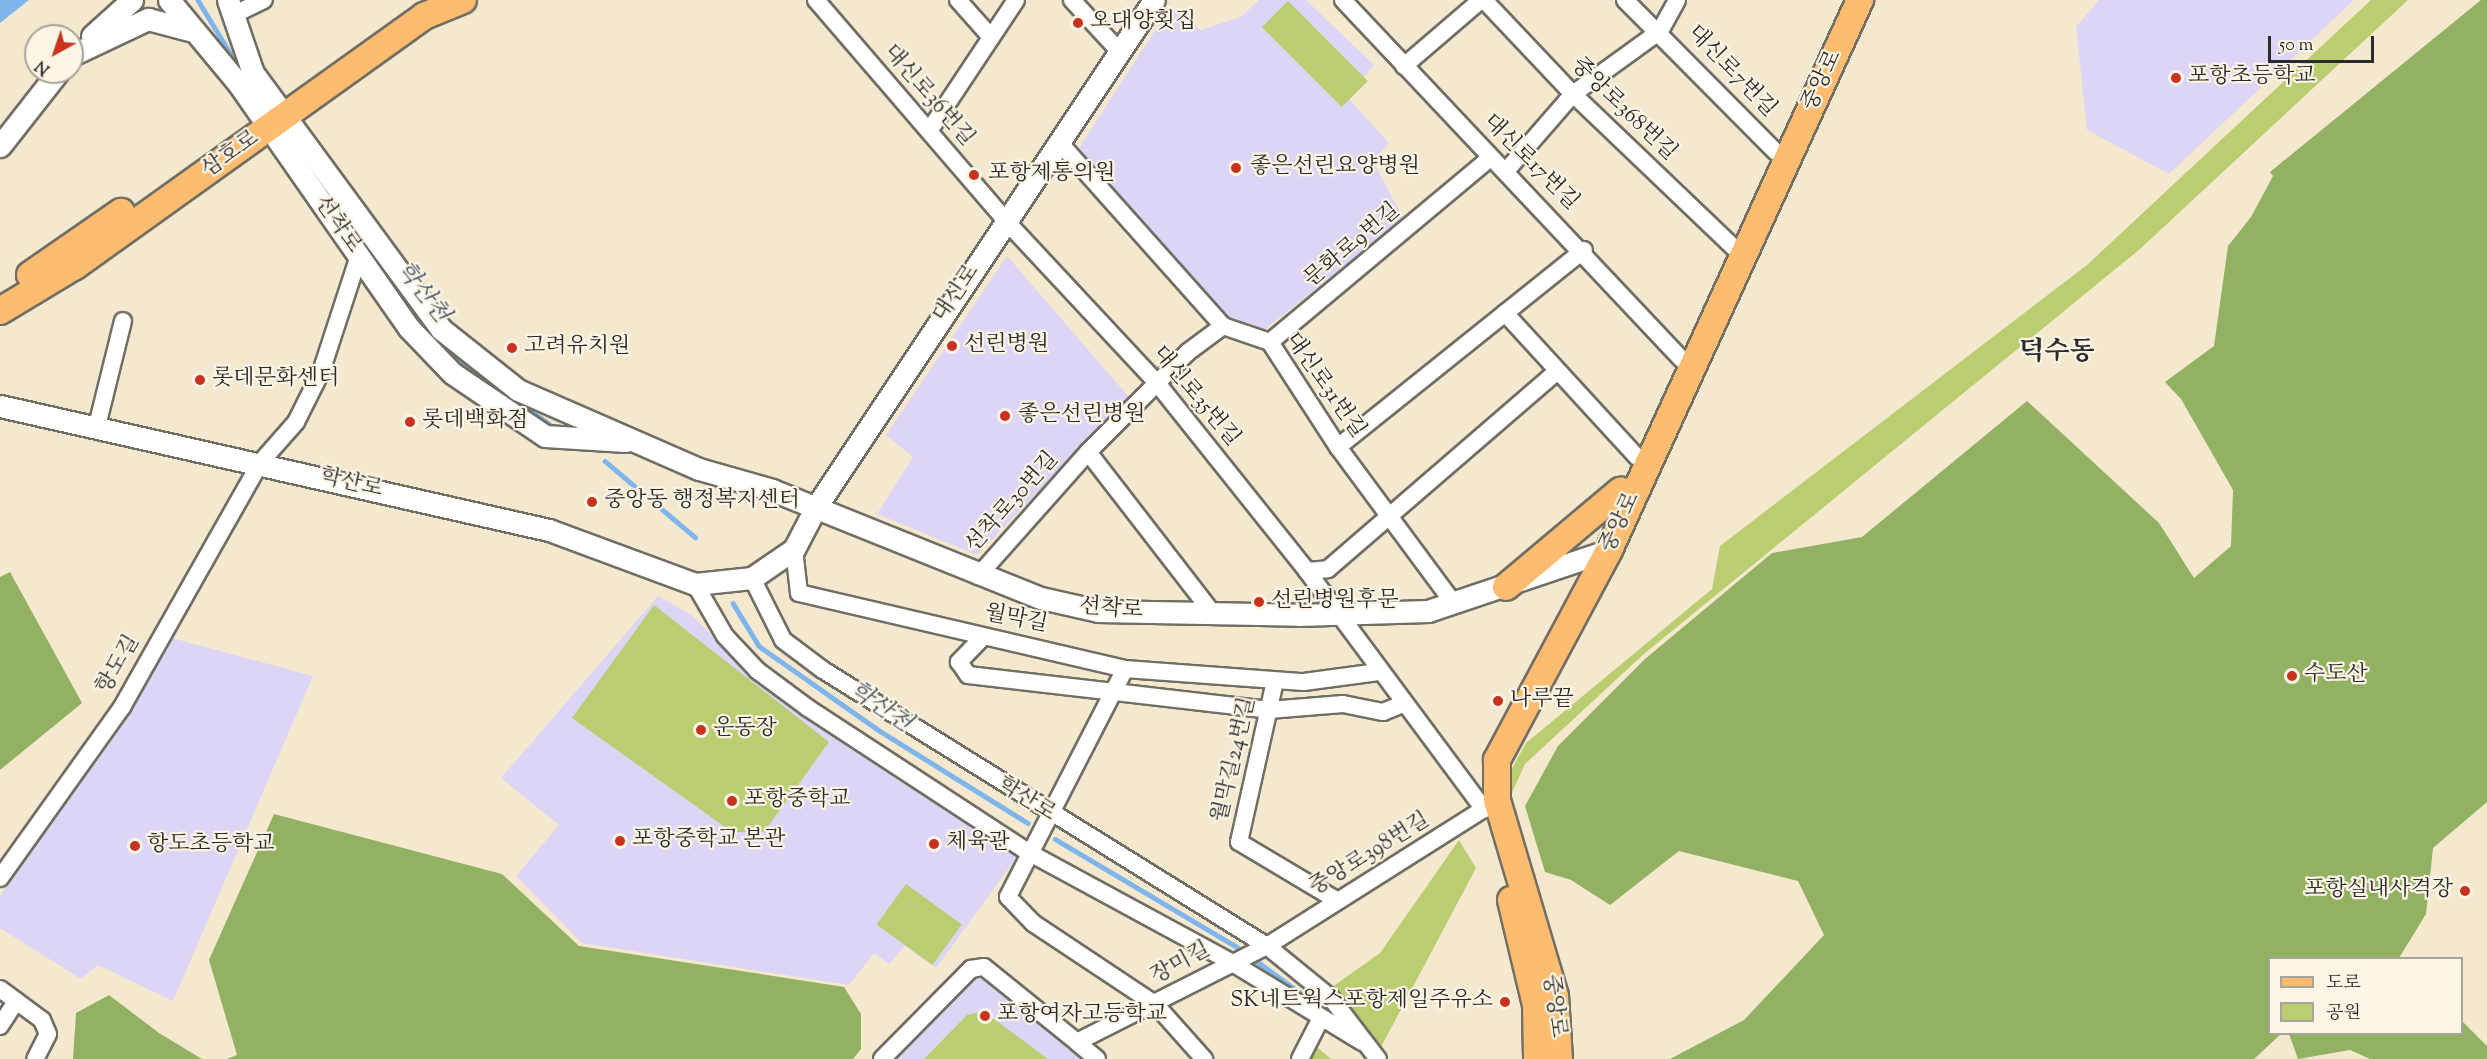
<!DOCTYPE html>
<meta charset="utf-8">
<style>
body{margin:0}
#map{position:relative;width:2487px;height:1059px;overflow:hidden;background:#f4e9ce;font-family:"Sorts Mill Goudy","Noto Serif KR",serif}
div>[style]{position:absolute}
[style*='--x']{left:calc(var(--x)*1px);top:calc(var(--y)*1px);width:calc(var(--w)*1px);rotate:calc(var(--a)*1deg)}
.built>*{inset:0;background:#ddd5f6}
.green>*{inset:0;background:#bace71;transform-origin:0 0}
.forest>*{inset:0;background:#93b163}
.water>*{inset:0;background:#7fb5ed}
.stream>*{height:4.5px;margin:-2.25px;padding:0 2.25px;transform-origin:2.25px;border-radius:2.25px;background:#7fb5ed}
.roads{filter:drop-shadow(2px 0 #716e64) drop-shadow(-2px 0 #716e64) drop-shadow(0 2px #716e64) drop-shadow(0 -2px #716e64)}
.minor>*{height:16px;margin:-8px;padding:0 8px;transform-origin:8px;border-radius:8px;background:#fff}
.tertiary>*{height:21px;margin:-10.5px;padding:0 10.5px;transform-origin:10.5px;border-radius:10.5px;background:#fff}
.primary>*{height:26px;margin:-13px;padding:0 13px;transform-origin:13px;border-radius:13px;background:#fdbc70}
.dots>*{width:16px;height:16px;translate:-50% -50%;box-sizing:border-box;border:3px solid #fcf5e5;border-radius:50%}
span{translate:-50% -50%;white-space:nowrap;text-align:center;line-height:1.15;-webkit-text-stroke:4.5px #fcf5e5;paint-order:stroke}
.poi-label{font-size:22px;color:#2b2b2b}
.left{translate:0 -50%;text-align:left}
.right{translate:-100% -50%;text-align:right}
.street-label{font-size:22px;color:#2b2b2b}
.water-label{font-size:24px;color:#445465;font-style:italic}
.quarter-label{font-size:26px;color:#2b2b2b;font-weight:700}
.legend{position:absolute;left:2268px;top:957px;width:195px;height:78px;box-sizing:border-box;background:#fcf5e5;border:2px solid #a8a49b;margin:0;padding:8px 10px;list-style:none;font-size:18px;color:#2b2b2b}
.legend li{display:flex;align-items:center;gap:12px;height:30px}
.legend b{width:30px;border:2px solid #a8a49b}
.north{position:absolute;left:24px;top:24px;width:60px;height:60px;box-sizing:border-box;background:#fcf5e5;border:2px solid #a8a49b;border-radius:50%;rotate:220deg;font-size:16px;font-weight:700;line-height:24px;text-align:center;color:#2b2b2b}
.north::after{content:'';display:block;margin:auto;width:21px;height:27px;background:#c8321e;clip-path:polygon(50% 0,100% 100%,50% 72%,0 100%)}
.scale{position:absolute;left:2268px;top:36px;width:106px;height:27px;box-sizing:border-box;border:3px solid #2b2b2b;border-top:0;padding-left:8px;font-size:18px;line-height:21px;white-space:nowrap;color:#2b2b2b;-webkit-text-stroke:4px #fcf5e5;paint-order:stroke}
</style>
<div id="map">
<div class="built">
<div style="clip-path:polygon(1259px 0,1306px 0,1374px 65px,1347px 97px,1389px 143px,1373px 161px,1404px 220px,1261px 332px,1239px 330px,1214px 311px,1079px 148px,1170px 7px,1201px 30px,1242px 16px)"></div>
<div style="clip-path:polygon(2099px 0,2354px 0,2169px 174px,2087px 130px,2076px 27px)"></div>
<div style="clip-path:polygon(1007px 256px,1129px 397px,977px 555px,877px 514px,913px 457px,886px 435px)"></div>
<div style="clip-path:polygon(658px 596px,691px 615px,776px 696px,1017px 857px,936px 968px,905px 946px,889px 964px,874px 953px,849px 985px,582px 943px,516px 876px,559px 825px,501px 778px)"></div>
<div style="clip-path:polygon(172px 638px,313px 676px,173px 1001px,98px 965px,81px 979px,0 928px,0 896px,63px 796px,113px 737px)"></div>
<div style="clip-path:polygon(978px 973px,1086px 1059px,897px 1059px)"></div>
</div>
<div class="green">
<div style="clip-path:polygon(2371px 0,2408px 0,2140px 249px,1645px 653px,1525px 764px,1506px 806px,1500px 790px,1526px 743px,1712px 589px,1720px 546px,2087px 265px)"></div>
<div style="left:1288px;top:1px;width:113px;height:37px;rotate:45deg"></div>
<div style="clip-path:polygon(654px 605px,829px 742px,764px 832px,732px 832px,572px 718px)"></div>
<div style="clip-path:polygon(1459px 840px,1476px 868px,1381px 1047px,1362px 1042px,1325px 992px,1380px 953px)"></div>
<div style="left:906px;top:884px;width:69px;height:50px;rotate:36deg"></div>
<div style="clip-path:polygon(983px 1011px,1048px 1059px,924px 1059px,967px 1015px)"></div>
<div style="clip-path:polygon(1311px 1042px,1331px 1059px,1305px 1059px)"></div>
</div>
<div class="forest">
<div style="clip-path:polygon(2481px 0,2487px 0,2487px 802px,2433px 848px,2426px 914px,2399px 958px,2270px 958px,2270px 1034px,2281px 1034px,2254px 1059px,1670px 1059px,1744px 1020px,1824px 935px,1798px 881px,1679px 851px,1610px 905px,1571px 880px,1545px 872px,1525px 806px,1558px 746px,1645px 659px,1772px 553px,1862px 537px,2027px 401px,2159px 523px,2194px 578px,2231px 546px,2233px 490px,2181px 399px,2165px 382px,2214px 346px,2228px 246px,2251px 217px,2273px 176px,2270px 172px)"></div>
<div style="clip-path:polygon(10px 572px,82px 703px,0 770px,0 577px)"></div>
<div style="clip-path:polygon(274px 814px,502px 874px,579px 946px,844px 987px,861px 1014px,861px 1049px,853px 1059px,227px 1059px,237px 1055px,209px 960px)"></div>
<div style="clip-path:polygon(109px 995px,159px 1033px,202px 1059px,73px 1059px,76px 1013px)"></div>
<div style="clip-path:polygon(2462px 1021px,2487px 1046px,2487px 1059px,2370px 1059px,2350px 1050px,2298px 1059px,2289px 1034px,2462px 1034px)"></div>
</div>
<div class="water">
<div style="clip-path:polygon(0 0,29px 0,0 23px)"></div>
</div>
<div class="stream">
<div style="--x:198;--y:0;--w:83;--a:58.8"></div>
<div style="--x:333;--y:201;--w:132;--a:54.9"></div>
<div style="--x:409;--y:309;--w:55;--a:47.9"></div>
<div style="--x:446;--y:350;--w:134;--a:35.6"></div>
<div style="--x:605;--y:461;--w:118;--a:40.2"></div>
<div style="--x:733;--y:603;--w:50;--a:58.8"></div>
<div style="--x:759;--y:646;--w:148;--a:35.1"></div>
<div style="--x:880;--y:731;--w:174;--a:31.9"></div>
<div style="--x:1055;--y:839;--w:212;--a:30.7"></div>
<div style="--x:1258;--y:962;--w:74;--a:36.3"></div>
</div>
<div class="roads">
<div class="minor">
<div style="--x:816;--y:0;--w:291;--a:49.3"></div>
<div style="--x:1006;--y:221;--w:221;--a:47"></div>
<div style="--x:1157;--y:383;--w:241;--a:51.4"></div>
<div style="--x:1307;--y:571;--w:297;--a:53.4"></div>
<div style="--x:958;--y:0;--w:50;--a:48.3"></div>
<div style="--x:1072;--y:0;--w:69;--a:47.3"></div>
<div style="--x:1343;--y:0;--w:494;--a:46.7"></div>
<div style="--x:1484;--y:0;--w:129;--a:46.6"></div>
<div style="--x:1573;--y:94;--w:223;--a:43.7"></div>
<div style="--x:1625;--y:0;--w:214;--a:45.2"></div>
<div style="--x:235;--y:14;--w:32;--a:-26"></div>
<div style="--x:1404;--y:66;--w:101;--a:-40.6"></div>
<div style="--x:929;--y:131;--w:157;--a:-56.4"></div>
<div style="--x:1059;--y:142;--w:246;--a:48.3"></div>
<div style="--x:1223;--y:326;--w:50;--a:18.8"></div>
<div style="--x:1270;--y:342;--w:125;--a:57.1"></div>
<div style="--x:1338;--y:447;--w:195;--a:53.5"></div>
<div style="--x:1506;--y:171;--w:102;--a:-49"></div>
<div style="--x:1573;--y:94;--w:107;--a:-35.9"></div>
<div style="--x:1660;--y:31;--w:35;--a:-61"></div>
<div style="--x:1505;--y:313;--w:195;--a:47.5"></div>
<div style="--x:1270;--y:342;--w:288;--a:-39.9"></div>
<div style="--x:97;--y:426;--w:108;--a:-76.1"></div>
<div style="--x:1338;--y:447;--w:315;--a:-38.7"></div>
<div style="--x:1088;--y:452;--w:205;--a:52.3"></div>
<div style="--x:794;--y:549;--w:44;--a:83.5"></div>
<div style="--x:799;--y:593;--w:335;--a:13.1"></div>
<div style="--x:1125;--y:669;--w:179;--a:4.2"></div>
<div style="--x:1304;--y:682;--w:75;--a:-7.7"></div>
<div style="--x:1307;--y:571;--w:21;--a:-5"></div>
<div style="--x:1328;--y:569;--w:301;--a:-40.8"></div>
<div style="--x:978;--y:576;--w:166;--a:-48.4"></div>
<div style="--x:1088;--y:452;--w:141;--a:-45"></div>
<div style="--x:1188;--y:352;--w:44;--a:-36.6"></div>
<div style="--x:752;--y:578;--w:69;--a:63.4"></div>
<div style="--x:783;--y:640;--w:50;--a:36.9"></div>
<div style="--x:823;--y:670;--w:523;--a:31.87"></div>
<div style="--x:1267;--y:946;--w:82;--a:39.1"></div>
<div style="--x:1331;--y:998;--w:77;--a:52.4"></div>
<div style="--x:695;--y:584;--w:60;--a:60"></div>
<div style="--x:725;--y:636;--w:48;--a:46.7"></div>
<div style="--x:758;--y:671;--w:62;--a:36.5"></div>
<div style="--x:808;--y:708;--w:265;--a:33.2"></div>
<div style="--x:1030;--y:853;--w:229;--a:28.5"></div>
<div style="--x:1231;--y:962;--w:153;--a:31.4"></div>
<div style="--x:983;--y:637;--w:35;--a:134"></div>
<div style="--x:959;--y:662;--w:16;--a:55"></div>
<div style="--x:968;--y:675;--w:303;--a:6.6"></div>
<div style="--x:1269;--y:710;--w:74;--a:-4.6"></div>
<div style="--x:1343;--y:704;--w:41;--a:11.3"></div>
<div style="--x:1383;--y:712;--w:22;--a:-22"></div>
<div style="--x:1125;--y:669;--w:256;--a:117.2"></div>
<div style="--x:1008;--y:897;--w:36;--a:46"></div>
<div style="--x:1033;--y:923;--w:146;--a:33.6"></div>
<div style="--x:1155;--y:1004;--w:74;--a:48.3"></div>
<div style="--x:1275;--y:681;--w:165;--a:102.6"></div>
<div style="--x:1239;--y:842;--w:115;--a:30.8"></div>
<div style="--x:0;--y:878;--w:210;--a:-54.5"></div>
<div style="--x:122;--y:707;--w:280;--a:-60.5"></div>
<div style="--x:260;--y:463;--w:55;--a:-48.7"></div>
<div style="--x:296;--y:422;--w:56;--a:-63.4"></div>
<div style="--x:321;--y:372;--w:122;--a:-71.9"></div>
<div style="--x:0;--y:989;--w:52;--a:36.4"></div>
<div style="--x:42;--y:1020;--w:15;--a:67"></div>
<div style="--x:48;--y:1034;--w:28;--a:117"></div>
<div style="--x:0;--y:1026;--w:30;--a:-57"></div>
<div style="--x:882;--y:1059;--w:127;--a:-45.3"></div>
<div style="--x:971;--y:969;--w:13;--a:-9"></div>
<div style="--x:984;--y:967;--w:119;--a:38.9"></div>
<div style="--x:1097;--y:1059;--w:26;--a:-140"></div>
<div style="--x:1077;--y:1042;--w:213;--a:-26.8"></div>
<div style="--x:1267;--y:946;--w:266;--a:-32.3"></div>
<div style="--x:1300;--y:1059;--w:44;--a:-62.9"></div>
</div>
<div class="tertiary">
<div style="--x:169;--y:0;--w:108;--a:50.3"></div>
<div style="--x:238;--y:83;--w:299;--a:55.1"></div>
<div style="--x:409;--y:328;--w:62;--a:46.3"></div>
<div style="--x:452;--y:373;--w:112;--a:34.1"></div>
<div style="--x:545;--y:436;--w:80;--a:3.6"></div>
<div style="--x:228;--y:0;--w:77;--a:71.1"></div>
<div style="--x:253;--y:73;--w:318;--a:53.7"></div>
<div style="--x:441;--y:329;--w:98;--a:38.4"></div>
<div style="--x:518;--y:390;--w:197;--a:23.6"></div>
<div style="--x:699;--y:469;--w:76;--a:16"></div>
<div style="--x:772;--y:490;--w:290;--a:21.9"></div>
<div style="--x:1041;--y:598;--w:58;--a:12.8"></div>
<div style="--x:1098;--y:611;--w:201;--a:1.1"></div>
<div style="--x:1299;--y:615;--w:129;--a:-1.8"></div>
<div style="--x:1428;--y:611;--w:191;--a:-18.6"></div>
<div style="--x:92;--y:36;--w:54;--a:-42"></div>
<div style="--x:76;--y:53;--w:80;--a:-25.3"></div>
<div style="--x:148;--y:19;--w:42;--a:15"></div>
<div style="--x:0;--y:146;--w:94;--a:-51.9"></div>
<div style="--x:0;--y:406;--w:563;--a:12.73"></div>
<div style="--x:549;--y:530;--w:156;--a:20.3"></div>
<div style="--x:695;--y:584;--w:57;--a:-6"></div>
<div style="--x:752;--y:578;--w:51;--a:-34.6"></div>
<div style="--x:794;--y:549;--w:47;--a:-62.4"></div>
<div style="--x:816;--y:507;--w:609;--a:-56.31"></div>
</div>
<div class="primary">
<div style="--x:30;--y:275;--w:111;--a:-34.7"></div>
<div style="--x:0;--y:311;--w:87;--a:-31"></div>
<div style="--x:75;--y:266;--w:429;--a:-35.6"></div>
<div style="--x:424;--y:16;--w:42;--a:-22.3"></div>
<div style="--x:1506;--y:587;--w:150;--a:-40.1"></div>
<div style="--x:1511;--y:900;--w:108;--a:76.6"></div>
<div style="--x:1536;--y:1005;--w:54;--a:88.9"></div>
<div style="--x:1559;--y:1059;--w:63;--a:-93.6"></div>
<div style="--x:1555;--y:996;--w:204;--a:-106.5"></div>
<div style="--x:1497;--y:800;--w:40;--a:-90"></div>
<div style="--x:1497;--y:760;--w:238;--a:-61.9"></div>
<div style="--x:1609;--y:550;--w:605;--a:-65.47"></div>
</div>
</div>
<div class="dots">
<div style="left:1078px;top:23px;background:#c8321e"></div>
<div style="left:2176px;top:78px;background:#c8321e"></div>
<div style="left:1236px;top:168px;background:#c8321e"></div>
<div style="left:974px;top:175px;background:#c8321e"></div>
<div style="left:952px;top:346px;background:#c8321e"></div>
<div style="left:512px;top:348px;background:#c8321e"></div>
<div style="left:200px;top:380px;background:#c8321e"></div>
<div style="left:1005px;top:416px;background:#c8321e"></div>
<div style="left:410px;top:422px;background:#c8321e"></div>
<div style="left:592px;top:502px;background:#c8321e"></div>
<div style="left:1259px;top:602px;background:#c8321e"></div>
<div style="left:2292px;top:676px;background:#c8321e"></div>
<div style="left:1498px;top:701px;background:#c8321e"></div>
<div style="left:701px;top:730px;background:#c8321e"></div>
<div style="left:732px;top:801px;background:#c8321e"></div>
<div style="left:620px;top:841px;background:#c8321e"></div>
<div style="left:934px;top:844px;background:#c8321e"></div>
<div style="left:135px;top:846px;background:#c8321e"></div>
<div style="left:2465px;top:891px;background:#c8321e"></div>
<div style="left:1505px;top:1002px;background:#c8321e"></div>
<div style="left:985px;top:1016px;background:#c8321e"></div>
</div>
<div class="poi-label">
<span class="left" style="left:1090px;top:23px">오대양횟집</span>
<span class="left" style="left:2188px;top:78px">포항초등학교</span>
<span class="left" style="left:1250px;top:168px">좋은선린요양병원</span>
<span class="left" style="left:988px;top:175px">포항제통의원</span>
<span class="left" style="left:964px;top:346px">선린병원</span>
<span class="left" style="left:524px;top:348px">고려유치원</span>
<span class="left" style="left:212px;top:380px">롯데문화센터</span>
<span class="left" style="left:1018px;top:416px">좋은선린병원</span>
<span class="left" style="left:422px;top:422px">롯데백화점</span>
<span class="left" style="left:604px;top:502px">중앙동 행정복지센터</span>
<span class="left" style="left:1271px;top:602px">선린병원후문</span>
<span class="left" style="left:2304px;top:676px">수도산</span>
<span class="left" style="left:1510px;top:701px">나루끝</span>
<span class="left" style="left:713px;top:730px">운동장</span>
<span class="left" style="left:744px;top:801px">포항중학교</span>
<span class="left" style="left:632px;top:841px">포항중학교 본관</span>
<span class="left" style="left:946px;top:844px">체육관</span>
<span class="left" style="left:147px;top:846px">항도초등학교</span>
<span class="right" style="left:2453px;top:891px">포항실내사격장</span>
<span class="right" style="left:1493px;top:1002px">SK네트웍스포항제일주유소</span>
<span class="left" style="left:997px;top:1016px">포항여자고등학교</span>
</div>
<div class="street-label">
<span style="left:1731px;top:72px;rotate:46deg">대신로7번길</span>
<span style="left:1823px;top:81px;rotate:-65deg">중앙로</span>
<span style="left:928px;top:96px;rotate:49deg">대신로36번길</span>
<span style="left:1623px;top:110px;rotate:44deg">중앙로368번길</span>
<span style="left:231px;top:155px;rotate:-35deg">삼호로</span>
<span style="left:1530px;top:163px;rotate:45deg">대신로17번길</span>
<span style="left:337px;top:225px;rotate:55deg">선착로</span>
<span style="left:1353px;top:246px;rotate:-40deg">문화로9번길</span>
<span style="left:957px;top:294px;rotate:-56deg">대신로</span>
<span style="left:1324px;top:386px;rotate:55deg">대신로31번길</span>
<span style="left:1195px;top:397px;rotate:50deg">대신로35번길</span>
<span style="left:351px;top:484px;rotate:13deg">학산로</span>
<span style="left:1013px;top:503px;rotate:-48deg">선착로30번길</span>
<span style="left:1621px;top:523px;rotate:-65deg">중앙로</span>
<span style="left:1111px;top:610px;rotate:4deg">선착로</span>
<span style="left:1016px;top:620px;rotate:11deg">월막길</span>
<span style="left:119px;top:665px;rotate:-60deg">항도길</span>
<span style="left:1235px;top:760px;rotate:-77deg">월막길24번길</span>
<span style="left:1026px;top:800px;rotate:32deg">학산로</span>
<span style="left:1370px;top:855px;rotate:-32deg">중앙로398번길</span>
<span style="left:1181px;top:964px;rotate:-29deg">장미길</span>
<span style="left:1553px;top:1006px;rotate:82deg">중앙로</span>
</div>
<div class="water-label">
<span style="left:422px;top:293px;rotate:52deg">학산천</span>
<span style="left:880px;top:708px;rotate:34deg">학산천</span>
</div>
<div class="quarter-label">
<span style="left:2057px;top:353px">덕수동</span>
</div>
<ul class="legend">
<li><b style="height:8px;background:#fdbc70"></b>도로</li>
<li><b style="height:16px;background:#bace71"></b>공원</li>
</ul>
<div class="north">N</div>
<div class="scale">50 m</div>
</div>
